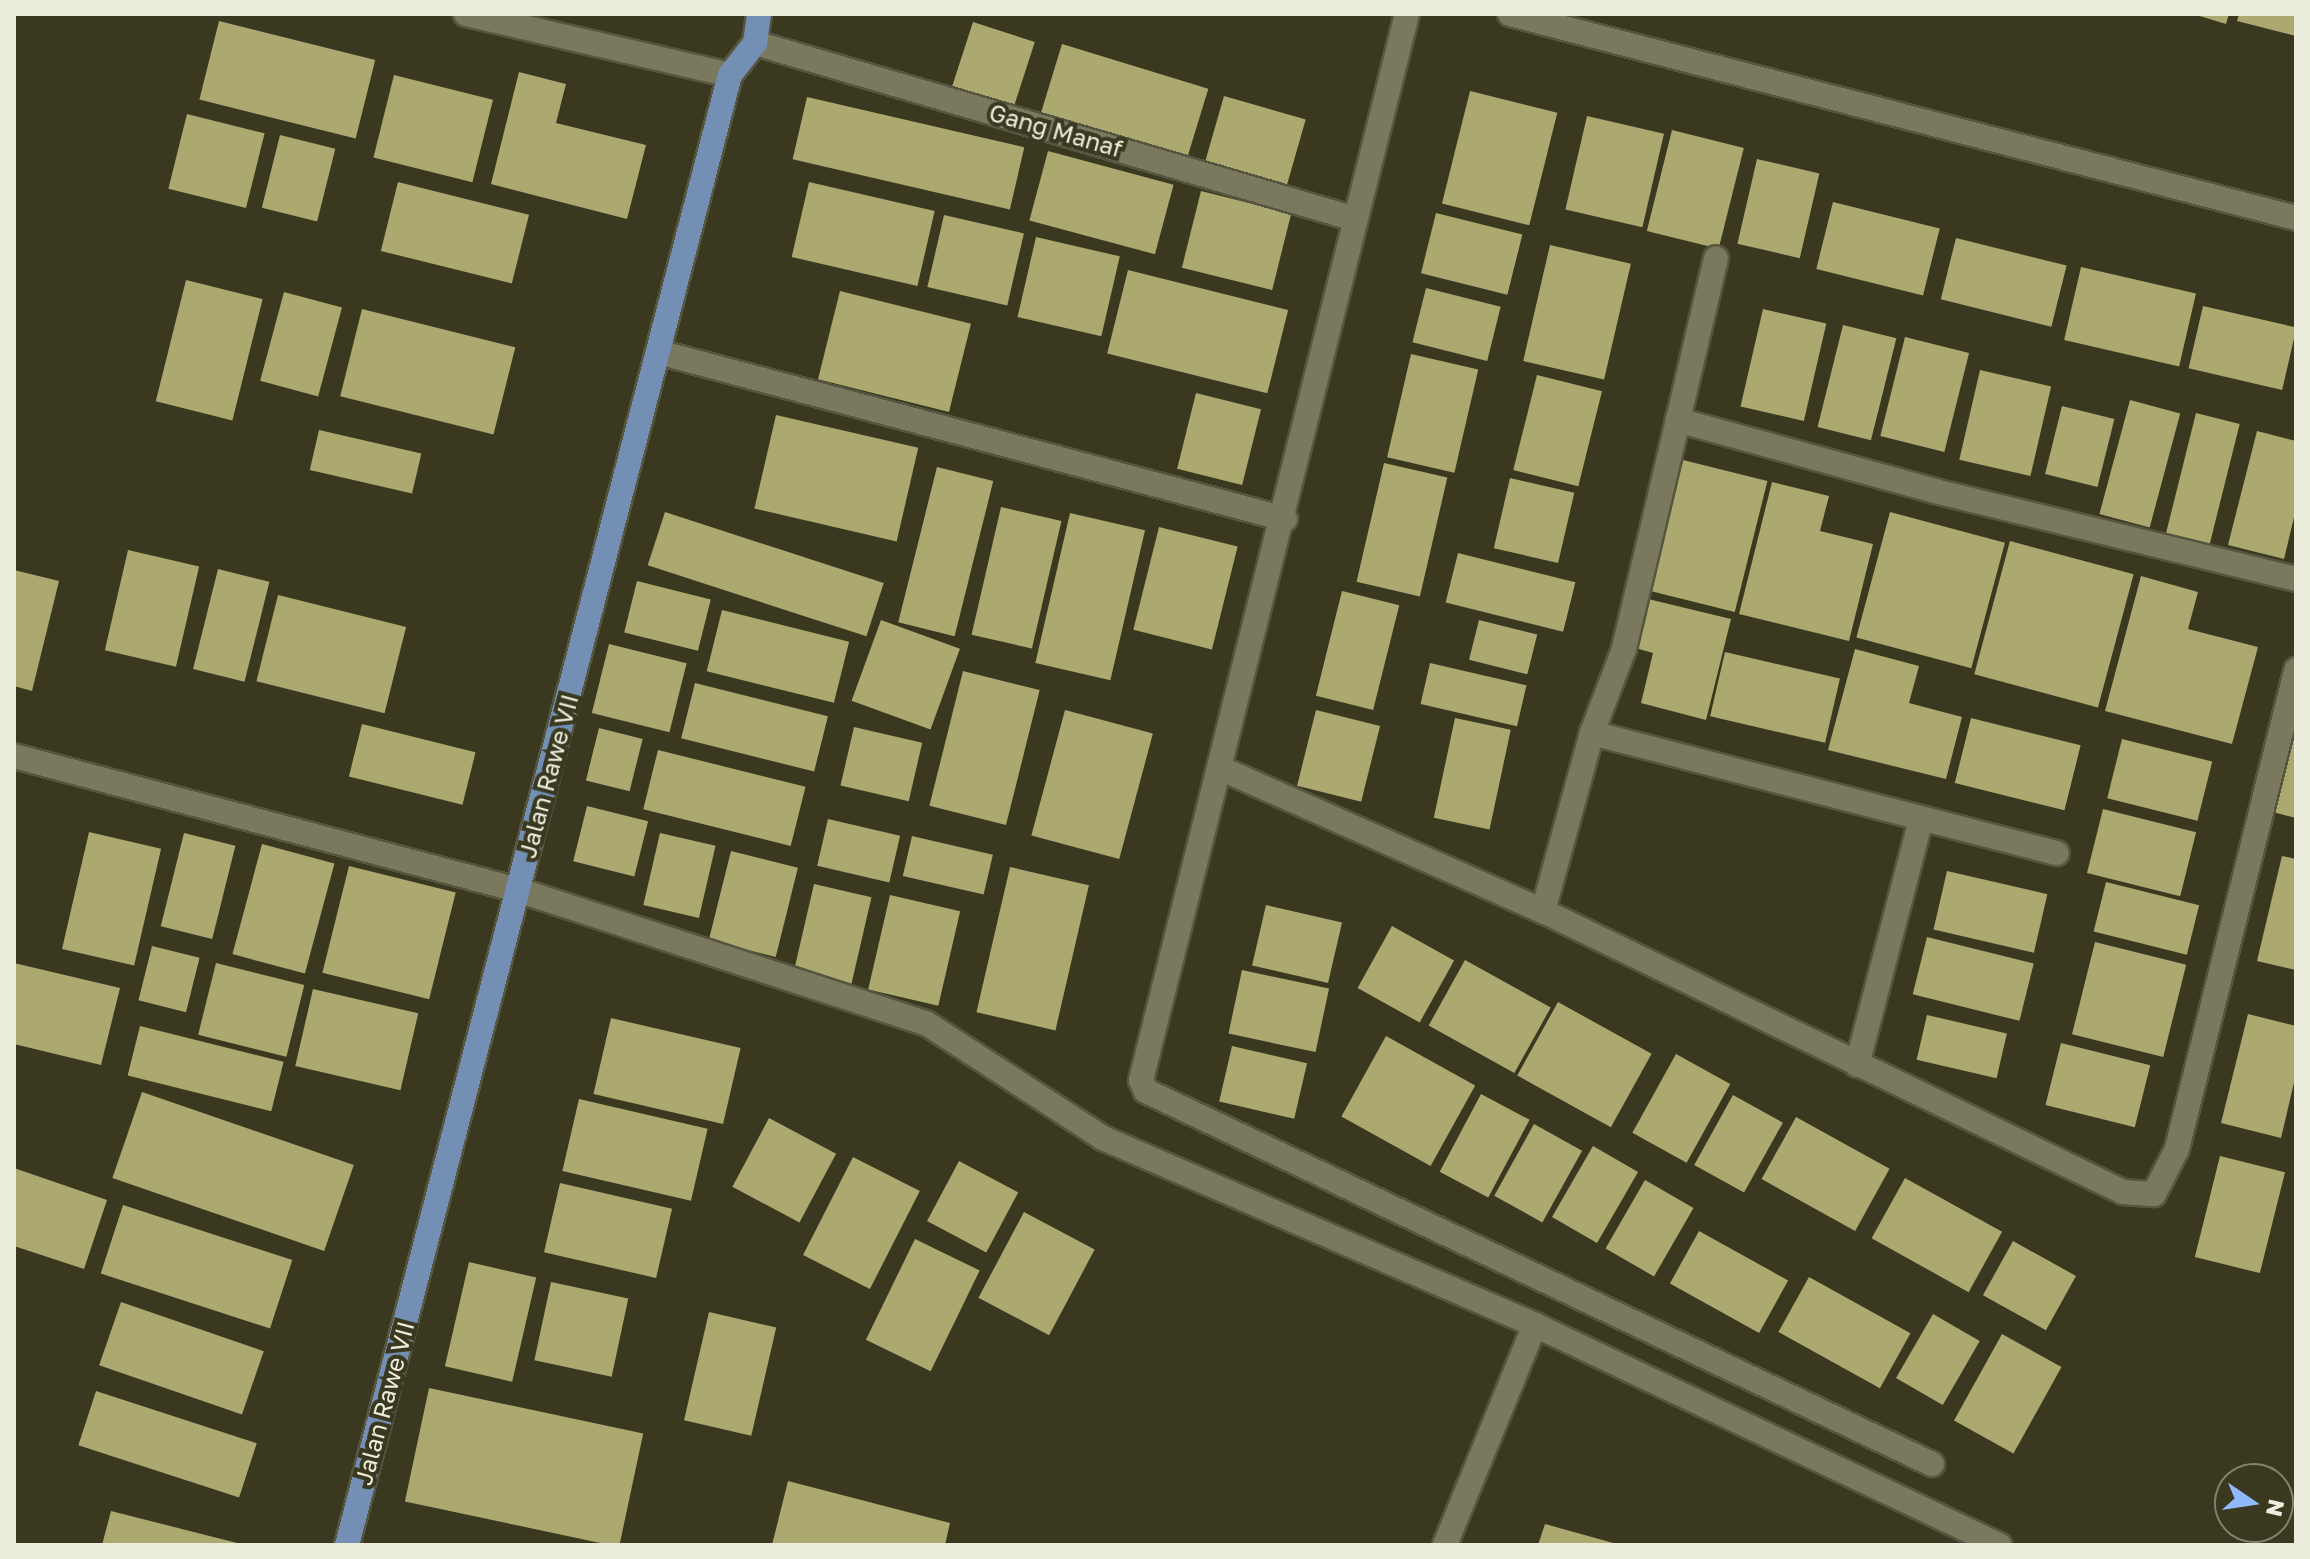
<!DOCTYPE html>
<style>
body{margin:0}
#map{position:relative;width:2310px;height:1559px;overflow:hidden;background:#3a3920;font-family:"Golos Text",sans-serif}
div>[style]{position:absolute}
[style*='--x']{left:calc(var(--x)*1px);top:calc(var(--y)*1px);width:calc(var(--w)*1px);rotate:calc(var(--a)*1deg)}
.building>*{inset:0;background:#aba870;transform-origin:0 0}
.roads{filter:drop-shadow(2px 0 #56553f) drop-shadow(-2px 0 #56553f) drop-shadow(0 2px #56553f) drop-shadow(0 -2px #56553f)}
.minor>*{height:24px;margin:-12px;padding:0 12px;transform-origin:12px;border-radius:12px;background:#7a795e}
.major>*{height:24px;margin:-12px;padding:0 12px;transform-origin:12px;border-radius:12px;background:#738fb4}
span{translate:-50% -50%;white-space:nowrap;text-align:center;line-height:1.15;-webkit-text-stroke:8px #3a3920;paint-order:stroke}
.street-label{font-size:24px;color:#ededde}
.frame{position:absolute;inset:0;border:16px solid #ededde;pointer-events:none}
.north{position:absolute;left:2214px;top:1463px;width:80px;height:80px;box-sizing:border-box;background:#3a3920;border:2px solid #82816c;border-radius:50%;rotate:103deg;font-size:22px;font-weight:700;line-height:32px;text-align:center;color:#ededde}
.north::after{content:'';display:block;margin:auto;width:28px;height:36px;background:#90b8fd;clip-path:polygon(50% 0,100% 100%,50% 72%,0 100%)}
</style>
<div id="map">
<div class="building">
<div style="clip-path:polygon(2193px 14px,2229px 14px,2226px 24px)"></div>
<div style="clip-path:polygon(2239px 14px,2296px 14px,2296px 36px,2237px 21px)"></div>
<div style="left:219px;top:21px;width:161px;height:81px;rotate:14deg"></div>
<div style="left:973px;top:22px;width:65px;height:73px;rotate:18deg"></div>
<div style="left:1062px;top:44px;width:153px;height:75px;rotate:17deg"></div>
<div style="clip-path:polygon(519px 72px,566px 84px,556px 123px,646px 145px,627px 219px,491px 184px)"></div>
<div style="left:394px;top:75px;width:102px;height:85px;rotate:14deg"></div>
<div style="left:1470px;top:91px;width:90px;height:116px;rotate:14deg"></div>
<div style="left:1224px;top:96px;width:85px;height:68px;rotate:16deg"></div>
<div style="left:807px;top:97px;width:223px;height:64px;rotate:13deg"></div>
<div style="left:187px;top:114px;width:80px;height:77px;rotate:14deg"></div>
<div style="left:1587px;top:116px;width:79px;height:96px;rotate:13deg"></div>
<div style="left:1672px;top:130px;width:74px;height:104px;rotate:14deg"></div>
<div style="left:280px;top:135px;width:57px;height:75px;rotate:14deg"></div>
<div style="left:1048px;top:151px;width:130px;height:72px;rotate:15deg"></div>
<div style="left:1757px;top:159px;width:64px;height:87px;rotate:13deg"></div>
<div style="left:398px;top:182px;width:135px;height:71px;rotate:14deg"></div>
<div style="left:809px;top:182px;width:129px;height:77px;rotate:13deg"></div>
<div style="left:1201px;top:191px;width:93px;height:79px;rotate:14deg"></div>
<div style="left:1833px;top:202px;width:110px;height:69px;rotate:14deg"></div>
<div style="left:1436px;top:213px;width:89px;height:62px;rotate:14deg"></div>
<div style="left:944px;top:215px;width:82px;height:74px;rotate:13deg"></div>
<div style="left:1036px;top:237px;width:86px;height:82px;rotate:13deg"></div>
<div style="left:1956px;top:238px;width:114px;height:63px;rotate:14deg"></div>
<div style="left:1550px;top:245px;width:83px;height:119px;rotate:13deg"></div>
<div style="left:2081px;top:267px;width:118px;height:75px;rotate:13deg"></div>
<div style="left:1128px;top:270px;width:165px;height:86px;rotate:14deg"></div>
<div style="left:186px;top:280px;width:79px;height:125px;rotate:14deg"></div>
<div style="left:1426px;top:288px;width:77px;height:56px;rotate:14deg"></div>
<div style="left:840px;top:291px;width:135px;height:91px;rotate:14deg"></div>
<div style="left:284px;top:292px;width:60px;height:92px;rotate:15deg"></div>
<div style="left:2203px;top:306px;width:96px;height:64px;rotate:13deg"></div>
<div style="left:362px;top:309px;width:158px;height:90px;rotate:14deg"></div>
<div style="left:1763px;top:309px;width:65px;height:100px;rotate:13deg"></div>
<div style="left:1843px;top:325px;width:55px;height:105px;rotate:14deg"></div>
<div style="left:1905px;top:337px;width:66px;height:102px;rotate:14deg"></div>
<div style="left:1411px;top:354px;width:69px;height:106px;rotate:13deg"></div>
<div style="left:1980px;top:370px;width:73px;height:92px;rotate:13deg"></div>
<div style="left:1537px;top:375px;width:67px;height:98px;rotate:14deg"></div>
<div style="left:1196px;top:393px;width:67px;height:78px;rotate:14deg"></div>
<div style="left:2130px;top:400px;width:52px;height:118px;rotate:15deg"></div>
<div style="left:2062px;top:406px;width:54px;height:70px;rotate:14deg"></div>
<div style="left:2196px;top:413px;width:45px;height:126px;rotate:14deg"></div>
<div style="left:776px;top:415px;width:146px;height:96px;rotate:13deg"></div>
<div style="left:319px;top:430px;width:105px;height:41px;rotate:13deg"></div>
<div style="clip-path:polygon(2257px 431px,2296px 441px,2296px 509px,2284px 559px,2228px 545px)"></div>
<div style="left:1683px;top:460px;width:87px;height:135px;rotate:14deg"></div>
<div style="left:1384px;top:463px;width:65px;height:122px;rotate:13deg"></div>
<div style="left:937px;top:467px;width:58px;height:160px;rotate:14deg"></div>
<div style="left:1510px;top:478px;width:66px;height:72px;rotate:13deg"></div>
<div style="clip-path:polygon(1772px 482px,1829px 496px,1820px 531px,1873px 544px,1849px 641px,1739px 614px)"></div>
<div style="left:1001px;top:507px;width:62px;height:131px;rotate:13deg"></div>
<div style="left:665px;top:512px;width:230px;height:56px;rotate:18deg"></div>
<div style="left:1890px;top:512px;width:119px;height:130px;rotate:15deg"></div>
<div style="left:1070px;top:513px;width:77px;height:154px;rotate:13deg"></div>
<div style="left:1159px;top:527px;width:81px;height:106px;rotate:14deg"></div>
<div style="left:2010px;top:541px;width:128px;height:138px;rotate:15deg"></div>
<div style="left:128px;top:550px;width:73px;height:103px;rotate:13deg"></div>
<div style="left:1458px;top:553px;width:121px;height:51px;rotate:14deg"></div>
<div style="left:218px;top:569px;width:53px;height:103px;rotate:14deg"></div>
<div style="clip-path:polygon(14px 570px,59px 581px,32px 691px,14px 686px)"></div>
<div style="clip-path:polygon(2141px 576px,2198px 592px,2188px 629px,2258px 647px,2232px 744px,2105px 711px)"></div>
<div style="left:637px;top:581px;width:76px;height:53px;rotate:14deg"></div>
<div style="left:1342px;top:591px;width:59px;height:108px;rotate:14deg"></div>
<div style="left:278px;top:595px;width:132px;height:89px;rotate:14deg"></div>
<div style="clip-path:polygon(1644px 598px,1731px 619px,1706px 720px,1641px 703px,1653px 653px,1632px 647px)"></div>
<div style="left:722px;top:610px;width:131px;height:63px;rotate:14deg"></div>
<div style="left:881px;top:620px;width:84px;height:86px;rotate:20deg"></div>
<div style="left:1479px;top:620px;width:60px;height:41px;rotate:14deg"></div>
<div style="left:609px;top:644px;width:80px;height:71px;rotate:14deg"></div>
<div style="clip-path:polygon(1855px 649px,1919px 666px,1909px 703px,1962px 717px,1946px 779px,1828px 750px)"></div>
<div style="left:1725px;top:652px;width:118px;height:66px;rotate:13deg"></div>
<div style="left:1430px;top:663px;width:99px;height:42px;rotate:13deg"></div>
<div style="left:963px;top:671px;width:79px;height:139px;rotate:14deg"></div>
<div style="left:695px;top:683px;width:137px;height:57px;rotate:14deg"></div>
<div style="left:1065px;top:710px;width:91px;height:130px;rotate:15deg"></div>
<div style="left:1316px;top:710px;width:66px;height:78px;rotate:14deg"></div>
<div style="left:1455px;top:718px;width:57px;height:102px;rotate:12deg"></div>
<div style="left:1971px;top:718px;width:113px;height:67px;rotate:14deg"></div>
<div style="clip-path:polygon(2296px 720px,2296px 818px,2273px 812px)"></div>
<div style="left:362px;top:724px;width:117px;height:54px;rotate:14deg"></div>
<div style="left:854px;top:727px;width:70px;height:60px;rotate:13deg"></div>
<div style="left:599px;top:728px;width:45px;height:54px;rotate:14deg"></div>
<div style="left:2122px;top:739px;width:93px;height:61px;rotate:14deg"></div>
<div style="left:658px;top:750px;width:152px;height:61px;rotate:14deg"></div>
<div style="left:587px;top:806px;width:63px;height:57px;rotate:14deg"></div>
<div style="left:2103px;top:809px;width:96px;height:66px;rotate:14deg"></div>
<div style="left:828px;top:819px;width:74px;height:48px;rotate:13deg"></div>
<div style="left:89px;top:832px;width:74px;height:120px;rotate:13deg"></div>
<div style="left:184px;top:833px;width:53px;height:96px;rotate:14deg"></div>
<div style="left:660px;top:833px;width:57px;height:74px;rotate:13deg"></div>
<div style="left:912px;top:836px;width:83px;height:41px;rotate:13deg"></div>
<div style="left:262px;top:844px;width:75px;height:114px;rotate:15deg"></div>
<div style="left:731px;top:851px;width:69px;height:92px;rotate:14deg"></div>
<div style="clip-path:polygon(2282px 856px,2296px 859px,2296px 970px,2257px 961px)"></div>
<div style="left:349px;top:866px;width:110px;height:110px;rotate:14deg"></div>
<div style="left:1010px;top:867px;width:81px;height:149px;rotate:13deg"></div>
<div style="left:1947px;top:871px;width:103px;height:60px;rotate:13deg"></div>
<div style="left:2106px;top:882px;width:96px;height:51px;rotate:14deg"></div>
<div style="left:814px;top:884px;width:59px;height:94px;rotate:13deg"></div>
<div style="left:890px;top:895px;width:72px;height:97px;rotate:13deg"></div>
<div style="left:1266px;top:905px;width:78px;height:62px;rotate:13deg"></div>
<div style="left:1392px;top:926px;width:71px;height:71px;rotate:29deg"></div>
<div style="left:1927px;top:937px;width:110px;height:59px;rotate:14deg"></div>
<div style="left:2095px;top:942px;width:94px;height:95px;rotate:14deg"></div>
<div style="left:152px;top:946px;width:49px;height:56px;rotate:14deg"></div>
<div style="left:1465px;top:960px;width:98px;height:75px;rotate:29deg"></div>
<div style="clip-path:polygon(14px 963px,120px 988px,101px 1065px,14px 1044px)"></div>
<div style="left:216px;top:963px;width:91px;height:74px;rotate:14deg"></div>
<div style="left:1242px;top:970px;width:89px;height:65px;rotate:12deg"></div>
<div style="left:313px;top:989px;width:108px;height:79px;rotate:13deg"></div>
<div style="left:1558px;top:1002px;width:107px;height:84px;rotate:29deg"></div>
<div style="clip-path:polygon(2248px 1014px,2296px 1026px,2296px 1074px,2281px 1138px,2221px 1123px)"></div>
<div style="left:1927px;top:1015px;width:82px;height:46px;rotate:13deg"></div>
<div style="left:611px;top:1018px;width:133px;height:78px;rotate:13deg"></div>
<div style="left:140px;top:1026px;width:148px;height:51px;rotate:14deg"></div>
<div style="left:1386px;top:1036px;width:102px;height:92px;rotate:29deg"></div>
<div style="left:2061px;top:1043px;width:92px;height:64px;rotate:14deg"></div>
<div style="left:1232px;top:1046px;width:77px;height:57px;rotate:13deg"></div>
<div style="left:1676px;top:1054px;width:62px;height:90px;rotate:29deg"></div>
<div style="left:142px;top:1092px;width:224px;height:91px;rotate:19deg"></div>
<div style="left:1481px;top:1094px;width:55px;height:88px;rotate:28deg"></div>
<div style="left:1733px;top:1095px;width:57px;height:80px;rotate:29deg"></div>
<div style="left:579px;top:1099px;width:132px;height:74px;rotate:13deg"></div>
<div style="left:1796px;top:1117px;width:107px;height:71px;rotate:29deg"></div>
<div style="left:769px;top:1118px;width:76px;height:78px;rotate:28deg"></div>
<div style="left:1534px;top:1124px;width:55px;height:82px;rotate:29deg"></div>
<div style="left:1593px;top:1146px;width:52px;height:82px;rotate:30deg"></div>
<div style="left:2220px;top:1156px;width:67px;height:104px;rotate:14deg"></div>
<div style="left:853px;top:1157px;width:75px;height:110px;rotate:27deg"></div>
<div style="left:959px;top:1161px;width:67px;height:68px;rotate:28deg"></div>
<div style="clip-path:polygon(14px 1168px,107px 1200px,84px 1269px,14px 1246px)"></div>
<div style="left:1905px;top:1178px;width:111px;height:69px;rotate:29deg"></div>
<div style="left:1645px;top:1180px;width:56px;height:79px;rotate:30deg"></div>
<div style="left:560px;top:1183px;width:115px;height:71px;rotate:13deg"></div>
<div style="left:123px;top:1205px;width:178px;height:72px;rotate:18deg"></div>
<div style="left:1024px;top:1212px;width:80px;height:97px;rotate:28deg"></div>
<div style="left:1699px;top:1231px;width:102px;height:60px;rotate:29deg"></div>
<div style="left:915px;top:1239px;width:72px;height:112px;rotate:26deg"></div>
<div style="left:2013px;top:1241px;width:72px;height:62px;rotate:29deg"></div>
<div style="left:469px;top:1262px;width:69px;height:107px;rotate:13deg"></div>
<div style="left:1809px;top:1277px;width:116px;height:63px;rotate:29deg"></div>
<div style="left:551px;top:1282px;width:79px;height:80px;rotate:12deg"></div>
<div style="left:121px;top:1302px;width:151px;height:67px;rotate:19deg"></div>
<div style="left:709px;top:1312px;width:69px;height:111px;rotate:13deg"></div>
<div style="left:1933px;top:1314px;width:54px;height:74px;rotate:30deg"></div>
<div style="left:2002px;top:1334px;width:68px;height:99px;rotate:29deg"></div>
<div style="left:429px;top:1388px;width:219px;height:116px;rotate:12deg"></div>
<div style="left:96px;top:1391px;width:169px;height:57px;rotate:18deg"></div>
<div style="clip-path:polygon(788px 1481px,950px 1523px,945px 1545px,772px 1545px)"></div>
<div style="clip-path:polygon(111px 1511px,241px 1544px,241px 1545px,102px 1545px)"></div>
<div style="clip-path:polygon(1545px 1524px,1617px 1544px,1617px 1545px,1538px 1545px)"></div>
</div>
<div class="roads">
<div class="minor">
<div style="--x:466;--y:14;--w:271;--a:13"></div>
<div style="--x:1407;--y:14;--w:1099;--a:104.01"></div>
<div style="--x:1141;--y:1080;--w:12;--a:66"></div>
<div style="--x:1146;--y:1091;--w:870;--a:25.39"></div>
<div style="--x:1510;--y:14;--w:812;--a:14.55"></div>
<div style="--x:755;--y:43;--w:625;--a:16.35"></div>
<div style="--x:658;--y:352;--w:649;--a:14.91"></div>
<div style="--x:1678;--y:420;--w:166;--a:-76.8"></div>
<div style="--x:2296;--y:579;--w:372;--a:-166.3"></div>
<div style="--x:1935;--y:491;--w:267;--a:-164.6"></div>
<div style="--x:1678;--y:420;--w:235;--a:103.3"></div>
<div style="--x:1624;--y:649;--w:90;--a:110.9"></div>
<div style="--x:1592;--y:733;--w:185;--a:105.4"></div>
<div style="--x:1543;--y:911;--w:644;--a:25.85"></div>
<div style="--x:2123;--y:1192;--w:31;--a:4"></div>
<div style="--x:2154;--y:1194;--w:51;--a:-62.9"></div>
<div style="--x:2177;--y:1149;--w:494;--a:-76"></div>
<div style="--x:1592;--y:733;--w:480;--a:14.5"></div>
<div style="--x:14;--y:756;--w:522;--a:14.89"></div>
<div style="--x:518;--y:890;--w:429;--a:18.1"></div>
<div style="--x:926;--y:1023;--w:211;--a:33"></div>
<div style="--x:1103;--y:1138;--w:471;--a:23.4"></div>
<div style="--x:1535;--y:1325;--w:514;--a:25.37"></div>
<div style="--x:1222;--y:769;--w:351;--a:23.9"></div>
<div style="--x:1857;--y:1065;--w:254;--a:-75.4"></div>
<div style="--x:1445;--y:1545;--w:238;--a:-67.8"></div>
</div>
<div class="major">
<div style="--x:347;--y:1545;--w:1519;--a:-75.4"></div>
<div style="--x:730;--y:75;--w:41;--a:-52"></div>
<div style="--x:755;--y:43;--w:29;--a:-82"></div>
</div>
</div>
<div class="street-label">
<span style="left:1056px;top:130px;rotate:16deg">Gang Manaf</span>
<span style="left:548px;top:776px;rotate:-75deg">Jalan Rawe VII</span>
<span style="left:384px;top:1403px;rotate:-75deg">Jalan Rawe VII</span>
</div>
<div class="frame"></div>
<div class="north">N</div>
</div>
